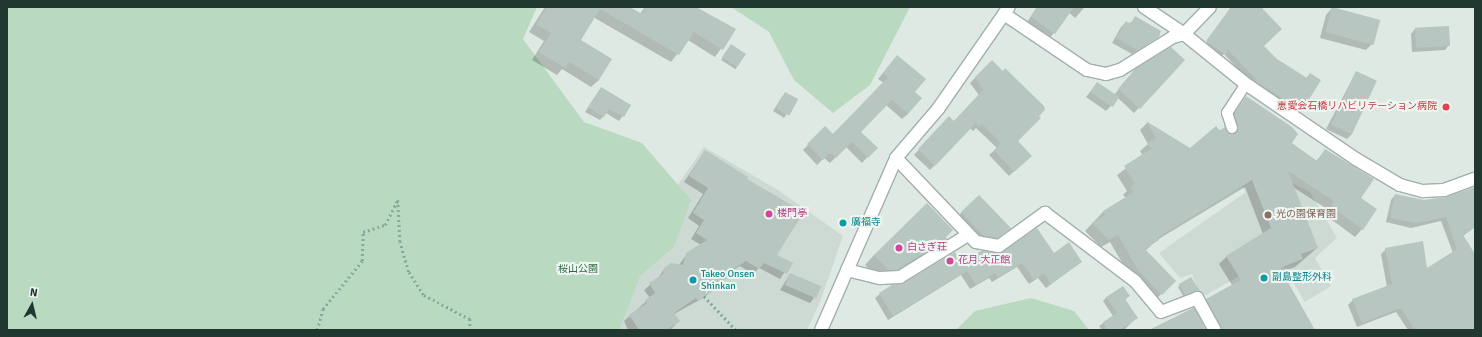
<!DOCTYPE html>
<meta charset="utf-8">
<style>
body{margin:0}
#map{position:relative;width:1482px;height:337px;overflow:hidden;background:#dfe9e4;font-family:Signika,"Noto Sans JP",sans-serif}
div>[style]{position:absolute}
[style*='--x']{left:calc(var(--x)*1px);top:calc(var(--y)*1px);width:calc(var(--w)*1px);rotate:calc(var(--a)*1deg)}
.built>*{inset:0;background:#cdd9d3}
.green>*{inset:0;background:#b9d9c0}
.shadow>*{inset:0;background:#0003;transform-origin:0 0}
.building>*{inset:0;background:#b7c6c0;transform-origin:0 0}
.path>*{height:2.5px;margin-top:-1.25px;transform-origin:0;background:repeating-linear-gradient(90deg,#81ab9c 0 2px,transparent 0 5px)}
.roads{filter:drop-shadow(1px 0 #a2b0ab) drop-shadow(-1px 0 #a2b0ab) drop-shadow(0 1px #a2b0ab) drop-shadow(0 -1px #a2b0ab)}
.service>*{height:10px;margin:-5px;padding:0 5px;transform-origin:5px;border-radius:5px;background:#fff}
.minor>*{height:12px;margin:-6px;padding:0 6px;transform-origin:6px;border-radius:6px;background:#fff}
.tertiary>*{height:12px;margin:-6px;padding:0 6px;transform-origin:6px;border-radius:6px;background:#fff}
.dots>*{width:11px;height:11px;translate:-50% -50%;box-sizing:border-box;border:2px solid #eff6f2;border-radius:50%}
span{translate:-50% -50%;white-space:nowrap;text-align:center;line-height:1.15;-webkit-text-stroke:4px #eff6f2;paint-order:stroke}
.health-label{font-size:10px;color:#be3a42}
.right{translate:-100% -50%;text-align:right}
.hotel-label{font-size:10px;color:#b23c85}
.left{translate:0 -50%;text-align:left}
.education-label{font-size:10px;color:#785e54}
.culture-label{font-size:10px;color:#0d838f}
.park-label{font-size:10px;color:#2e6c43}
.frame{position:absolute;inset:0;border:8px solid #213831;pointer-events:none}
.north{position:absolute;left:12px;top:285px;width:40px;height:40px;-webkit-text-stroke:3px #eff6f2;paint-order:stroke;rotate:8deg;font-size:11px;font-weight:700;line-height:16px;text-align:center;color:#213831}
.north::after{content:'';display:block;margin:auto;width:14px;height:18px;background:#213831;clip-path:polygon(50% 0,100% 100%,50% 72%,0 100%)}
</style>
<div id="map">
<div class="built">
<div style="clip-path:polygon(704px 147px,778px 190px,843px 236px,820px 302px,807px 330px,605px 330px,668px 199px)"></div>
<div style="clip-path:polygon(1260px 166px,1310px 192px,1337px 238px,1315px 258px,1331px 286px,1305px 302px,1277px 255px,1204px 296px,1199px 292px,1192px 274px,1180px 278px,1159px 253px,1246px 192px,1238px 182px)"></div>
</div>
<div class="green">
<div style="clip-path:polygon(7px 7px,537px 7px,523px 39px,584px 122px,642px 143px,691px 200px,674px 247px,640px 276px,619px 330px,7px 330px)"></div>
<div style="clip-path:polygon(731px 7px,910px 7px,870px 85px,833px 113px,794px 80px,769px 32px)"></div>
<div style="clip-path:polygon(1031px 298px,1074px 311px,1089px 330px,956px 330px,975px 311px)"></div>
</div>
<div class="shadow">
<div style="clip-path:polygon(545px 7px,628px 7px,640px 14px,645px 7px,695px 7px,735px 29px,715px 57px,688px 40px,671px 62px,593px 17px,579px 40px,599px 80px,591px 87px,562px 69px,557px 75px,532px 60px,544px 41px,529px 32px)"></div>
<div style="clip-path:polygon(1037px 7px,1055px 7px,1067px 15px,1050px 38px,1027px 22px)"></div>
<div style="clip-path:polygon(1067px 7px,1085px 7px,1075px 18px,1065px 9px)"></div>
<div style="clip-path:polygon(1231px 7px,1265px 7px,1262px 9px,1263px 46px,1277px 60px,1306px 78px,1310px 74px,1320px 80px,1296px 115px,1252px 84px,1224px 54px,1220px 58px,1204px 47px)"></div>
<div style="clip-path:polygon(1332px 8px,1372px 44px,1366px 50px,1320px 38px,1326px 15px)"></div>
<div style="clip-path:polygon(1135px 18px,1152px 41px,1132px 54px,1112px 43px,1121px 27px,1126px 22px,1129px 24px)"></div>
<div style="clip-path:polygon(1415px 29px,1449px 45px,1445px 50px,1412px 52px,1411px 34px)"></div>
<div style="left:731px;top:45px;width:17px;height:18px;rotate:33deg"></div>
<div style="clip-path:polygon(1184px 60px,1134px 113px,1118px 98px,1106px 111px,1086px 97px,1097px 83px,1114px 95px,1131px 75px)"></div>
<div style="clip-path:polygon(992px 61px,1025px 161px,1009px 176px,989px 155px,997px 148px,976px 128px,973px 131px,970px 128px,930px 170px,914px 155px,949px 118px,953px 122px,979px 95px,970px 83px)"></div>
<div style="clip-path:polygon(892px 62px,913px 92px,908px 114px,902px 119px,886px 105px,860px 132px,876px 148px,862px 163px,846px 147px,830px 163px,824px 158px,817px 165px,803px 150px,825px 128px,832px 135px,884px 83px,878px 79px)"></div>
<div style="clip-path:polygon(1356px 72px,1352px 134px,1347px 139px,1326px 129px)"></div>
<div style="clip-path:polygon(601px 88px,630px 106px,619px 121px,606px 113px,600px 120px,585px 112px)"></div>
<div style="clip-path:polygon(783px 95px,786px 115px,784px 118px,773px 111px)"></div>
<div style="clip-path:polygon(1246px 98px,1291px 144px,1316px 161px,1325px 151px,1359px 198px,1362px 229px,1355px 237px,1324px 214px,1327px 209px,1293px 187px,1317px 248px,1295px 267px,1281px 272px,1314px 330px,1212px 330px,1199px 307px,1207px 300px,1232px 285px,1219px 264px,1226px 257px,1263px 234px,1245px 187px,1157px 240px,1145px 251px,1175px 281px,1154px 301px,1131px 278px,1110px 242px,1101px 247px,1085px 231px,1103px 212px,1126px 198px,1123px 195px,1127px 191px,1117px 175px,1143px 156px,1140px 151px,1148px 144px,1140px 130px,1147px 123px,1190px 149px,1224px 128px,1227px 134px,1231px 134px,1227px 122px)"></div>
<div style="clip-path:polygon(705px 151px,745px 179px,775px 255px,791px 263px,780px 279px,759px 268px,753px 274px,740px 266px,727px 274px,728px 276px,705px 297px,674px 314px,679px 321px,670px 330px,628px 330px,624px 321px,650px 298px,644px 290px,658px 278px,665px 268px,679px 265px,687px 254px,701px 245px,691px 239px,699px 226px,688px 218px,703px 194px,684px 182px)"></div>
<div style="clip-path:polygon(1475px 188px,1475px 227px,1463px 236px,1475px 255px,1475px 330px,1408px 330px,1396px 312px,1357px 327px,1348px 305px,1353px 300px,1387px 287px,1381px 254px,1386px 249px,1427px 270px,1453px 253px,1441px 221px,1411px 228px,1386px 222px,1391px 200px,1395px 195px,1424px 201px,1447px 198px)"></div>
<div style="clip-path:polygon(979px 196px,1010px 228px,992px 242px,979px 240px,957px 217px)"></div>
<div style="clip-path:polygon(945px 237px,946px 239px,936px 249px,887px 279px,879px 280px,865px 265px,874px 255px)"></div>
<div style="clip-path:polygon(981px 252px,1053px 254px,1081px 262px,1046px 288px,1038px 278px,1029px 284px,1017px 267px,992px 282px,989px 278px,970px 289px,961px 275px,888px 320px,875px 298px,880px 294px,962px 264px)"></div>
<div style="clip-path:polygon(790px 274px,814px 298px,810px 303px,780px 290px)"></div>
<div style="clip-path:polygon(1180px 285px,1198px 291px,1183px 296px,1178px 287px)"></div>
<div style="clip-path:polygon(1129px 296px,1125px 300px,1136px 318px,1124px 330px,1102px 330px,1099px 326px,1113px 316px,1103px 301px,1107px 297px)"></div>
</div>
<div class="building">
<div style="clip-path:polygon(547px 7px,630px 7px,642px 14px,647px 7px,696px 7px,736px 29px,723px 50px,694px 32px,679px 55px,600px 9px,581px 40px,612px 59px,599px 80px,569px 62px,565px 68px,539px 52px,551px 33px,536px 24px)"></div>
<div style="clip-path:polygon(1038px 7px,1074px 7px,1055px 34px,1031px 17px)"></div>
<div style="clip-path:polygon(1231px 7px,1260px 7px,1264px 10px,1282px 29px,1264px 46px,1277px 59px,1307px 78px,1310px 73px,1321px 80px,1302px 111px,1255px 81px,1256px 79px,1228px 50px,1225px 54px,1206px 41px)"></div>
<div style="left:1332px;top:7px;width:50px;height:26px;rotate:15deg"></div>
<div style="clip-path:polygon(1135px 16px,1161px 31px,1159px 37px,1137px 50px,1116px 38px,1126px 21px,1131px 24px)"></div>
<div style="left:1449px;top:26px;width:20px;height:34px;rotate:87deg"></div>
<div style="left:731px;top:44px;width:18px;height:16px;rotate:34deg"></div>
<div style="clip-path:polygon(1171px 47px,1185px 60px,1140px 109px,1118px 89px,1135px 69px)"></div>
<div style="clip-path:polygon(897px 55px,926px 79px,915px 92px,922px 98px,908px 114px,892px 100px,861px 132px,878px 148px,868px 158px,852px 142px,836px 158px,830px 153px,823px 160px,807px 144px,825px 126px,833px 134px,888px 77px,883px 73px)"></div>
<div style="clip-path:polygon(992px 60px,1003px 71px,1005px 68px,1044px 106px,1045px 110px,1039px 116px,1041px 118px,1018px 141px,1032px 156px,1014px 172px,994px 150px,1001px 143px,982px 124px,979px 127px,976px 123px,935px 166px,918px 149px,949px 116px,954px 121px,983px 90px,975px 77px)"></div>
<div style="left:1356px;top:71px;width:23px;height:59px;rotate:25deg"></div>
<div style="left:1097px;top:82px;width:27px;height:12px;rotate:34deg"></div>
<div style="clip-path:polygon(601px 87px,631px 105px,624px 117px,609px 109px,604px 117px,588px 107px)"></div>
<div style="left:785px;top:92px;width:15px;height:19px;rotate:28deg"></div>
<div style="clip-path:polygon(1246px 96px,1292px 127px,1298px 134px,1292px 143px,1317px 161px,1325px 149px,1374px 179px,1361px 198px,1377px 209px,1363px 230px,1331px 206px,1334px 201px,1288px 171px,1318px 248px,1301px 254px,1303px 259px,1280px 268px,1315px 330px,1222px 330px,1206px 299px,1241px 280px,1226px 256px,1271px 228px,1252px 180px,1157px 238px,1159px 240px,1145px 249px,1176px 281px,1162px 295px,1138px 270px,1118px 235px,1109px 240px,1092px 223px,1105px 215px,1103px 211px,1134px 192px,1130px 187px,1135px 184px,1124px 166px,1151px 149px,1147px 143px,1156px 138px,1146px 121px,1190px 148px,1216px 126px,1221px 132px,1225px 126px,1228px 133px,1237px 133px,1238px 126px,1234px 114px)"></div>
<div style="clip-path:polygon(705px 150px,748px 177px,747px 179px,800px 210px,798px 213px,802px 215px,777px 255px,793px 263px,787px 274px,764px 263px,759px 269px,746px 261px,727px 273px,729px 277px,710px 290px,712px 292px,698px 301px,696px 298px,674px 313px,680px 321px,667px 330px,639px 330px,629px 315px,647px 303px,645px 300px,655px 293px,649px 283px,663px 274px,664px 268px,671px 263px,683px 265px,686px 253px,707px 240px,696px 233px,704px 220px,693px 213px,708px 188px,689px 176px)"></div>
<div style="clip-path:polygon(1475px 187px,1475px 227px,1463px 235px,1475px 254px,1475px 330px,1415px 330px,1401px 308px,1362px 323px,1352px 299px,1392px 284px,1385px 248px,1423px 241px,1427px 268px,1457px 249px,1446px 217px,1416px 223px,1390px 218px,1395px 194px,1424px 200px,1446px 197px)"></div>
<div style="clip-path:polygon(979px 195px,1011px 228px,997px 238px,984px 236px,961px 212px)"></div>
<div style="clip-path:polygon(927px 203px,953px 230px,946px 237px,947px 239px,898px 270px,889px 270px,874px 255px)"></div>
<div style="clip-path:polygon(1037px 228px,1054px 253px,1069px 242px,1082px 262px,1051px 284px,1044px 273px,1034px 280px,1022px 263px,998px 278px,995px 273px,976px 285px,962px 263px,981px 251px,1003px 252px)"></div>
<div style="clip-path:polygon(955px 252px,967px 271px,893px 316px,879px 293px,892px 285px,904px 283px)"></div>
<div style="left:790px;top:273px;width:34px;height:13px;rotate:23deg"></div>
<div style="clip-path:polygon(1191px 277px,1200px 291px,1185px 295px,1179px 284px)"></div>
<div style="clip-path:polygon(1123px 286px,1130px 296px,1125px 299px,1138px 318px,1120px 330px,1108px 330px,1103px 322px,1117px 313px,1106px 297px)"></div>
<div style="clip-path:polygon(1194px 307px,1206px 330px,1149px 330px,1193px 308px)"></div>
</div>
<div class="path">
<div style="--x:704;--y:296;--w:47;--a:46.7"></div>
<div style="--x:317;--y:330;--w:22;--a:-74"></div>
<div style="--x:323;--y:309;--w:62;--a:-50.9"></div>
<div style="--x:362;--y:261;--w:29;--a:-88"></div>
<div style="--x:363;--y:232;--w:23;--a:-18"></div>
<div style="--x:385;--y:225;--w:28;--a:-63"></div>
<div style="--x:398;--y:200;--w:41;--a:87.2"></div>
<div style="--x:400;--y:241;--w:32;--a:74"></div>
<div style="--x:409;--y:272;--w:27;--a:57"></div>
<div style="--x:424;--y:295;--w:52;--a:27.6"></div>
<div style="--x:470;--y:319;--w:11;--a:90"></div>
<div style="--x:537;--y:330;--w:7;--a:0"></div>
</div>
<div class="roads">
<div class="service">
<div style="--x:1232;--y:128;--w:16;--a:-108"></div>
<div style="--x:1227;--y:113;--w:35;--a:-57"></div>
</div>
<div class="minor">
<div style="--x:1144;--y:7;--w:48;--a:34"></div>
<div style="--x:1184;--y:34;--w:80;--a:38.9"></div>
<div style="--x:1246;--y:84;--w:133;--a:34.3"></div>
<div style="--x:1356;--y:159;--w:51;--a:30.6"></div>
<div style="--x:1400;--y:185;--w:24;--a:15"></div>
<div style="--x:1423;--y:191;--w:21;--a:-3"></div>
<div style="--x:1444;--y:190;--w:33;--a:-20"></div>
<div style="--x:1004;--y:14;--w:100;--a:34"></div>
<div style="--x:1087;--y:70;--w:19;--a:12"></div>
<div style="--x:1106;--y:74;--w:15;--a:-16"></div>
<div style="--x:1120;--y:70;--w:62;--a:-31.9"></div>
<div style="--x:1173;--y:37;--w:11;--a:-15"></div>
<div style="--x:1184;--y:34;--w:37;--a:-46"></div>
<div style="--x:896;--y:158;--w:116;--a:46.4"></div>
<div style="--x:976;--y:242;--w:23;--a:10"></div>
<div style="--x:999;--y:246;--w:57;--a:-35.7"></div>
<div style="--x:1045;--y:213;--w:113;--a:37.1"></div>
<div style="--x:1135;--y:281;--w:40;--a:50"></div>
<div style="--x:1161;--y:312;--w:39;--a:-21"></div>
<div style="--x:1197;--y:298;--w:37;--a:61"></div>
<div style="--x:847;--y:270;--w:34;--a:14"></div>
<div style="--x:880;--y:278;--w:20;--a:-3"></div>
<div style="--x:900;--y:277;--w:80;--a:-31.7"></div>
</div>
<div class="tertiary">
<div style="--x:821;--y:330;--w:188;--a:-66.4"></div>
<div style="--x:896;--y:158;--w:65;--a:-49.4"></div>
<div style="--x:938;--y:109;--w:124;--a:-55.2"></div>
</div>
</div>
<div class="dots">
<div style="left:1446px;top:107px;background:#e0444e"></div>
<div style="left:769px;top:214px;background:#d1479c"></div>
<div style="left:1268px;top:215px;background:#8d6e63"></div>
<div style="left:843px;top:223px;background:#0f9aa8"></div>
<div style="left:899px;top:248px;background:#d1479c"></div>
<div style="left:950px;top:261px;background:#d1479c"></div>
<div style="left:1264px;top:278px;background:#0f9aa8"></div>
<div style="left:693px;top:280px;background:#0f9aa8"></div>
</div>
<div class="health-label">
<span class="right" style="left:1437px;top:107px">恵愛会石橋リハビリテーション病院</span>
</div>
<div class="hotel-label">
<span class="left" style="left:777px;top:214px">楼門亭</span>
<span class="left" style="left:907px;top:248px">白さぎ荘</span>
<span class="left" style="left:958px;top:261px">花月 大正館</span>
</div>
<div class="education-label">
<span class="left" style="left:1276px;top:215px">光の園保育園</span>
</div>
<div class="culture-label">
<span class="left" style="left:851px;top:223px">廣福寺</span>
<span class="left" style="left:701px;top:280px">Takeo Onsen<br>Shinkan</span>
<span class="left" style="left:1272px;top:278px">副島整形外科</span>
</div>
<div class="park-label">
<span style="left:578px;top:270px">桜山公園</span>
</div>
<div class="frame"></div>
<div class="north">N</div>
</div>
